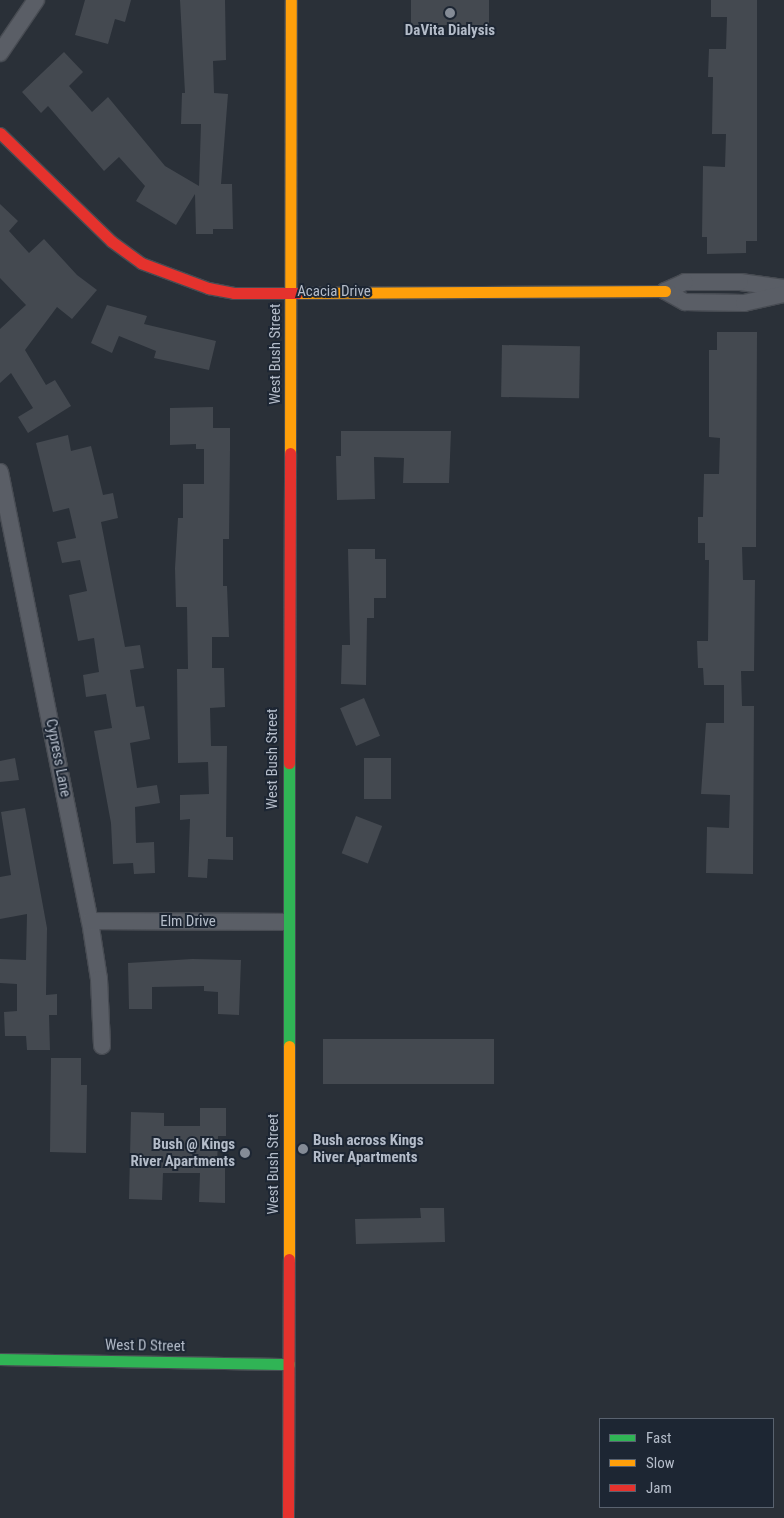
<!DOCTYPE html>
<style>
body{margin:0}
#map{position:relative;width:784px;height:1518px;overflow:hidden;background:#2a3038;font-family:"Roboto Condensed",sans-serif}
div>[style]{position:absolute}
[style*='--x']{left:calc(var(--x)*1px);top:calc(var(--y)*1px);width:calc(var(--w)*1px);rotate:calc(var(--a)*1deg)}
.building>*{inset:0;background:#444950;transform-origin:0 0}
.roads{filter:drop-shadow(1px 0 #484c53) drop-shadow(-1px 0 #484c53) drop-shadow(0 1px #484c53) drop-shadow(0 -1px #484c53)}
.street>*{height:16px;margin:-8px;padding:0 8px;transform-origin:8px;border-radius:8px;background:#5a5e66}
.fast>*{height:11px;margin:-5.5px;padding:0 5.5px;transform-origin:5.5px;border-radius:5.5px;background:#30b455}
.slow>*{height:11px;margin:-5.5px;padding:0 5.5px;transform-origin:5.5px;border-radius:5.5px;background:#ff9f0a}
.jam>*{height:11px;margin:-5.5px;padding:0 5.5px;transform-origin:5.5px;border-radius:5.5px;background:#e5322d}
.dots>*{width:14px;height:14px;translate:-50% -50%;box-sizing:border-box;border:2px solid #1d2633;border-radius:50%}
span{translate:-50% -50%;white-space:nowrap;text-align:center;line-height:1.15;-webkit-text-stroke:4px #1d2633;paint-order:stroke}
.poi-label{font-size:15px;color:#b4bcc9;font-weight:700}
.left{translate:0 -50%;text-align:left}
.right{translate:-100% -50%;text-align:right}
.street-label{font-size:15px;color:#b4bcc9}
.legend{position:absolute;left:599px;top:1418px;width:175px;height:90px;box-sizing:border-box;background:#1d2633;border:1px solid #59626f;margin:0;padding:6px 9px;list-style:none;font-size:15px;color:#b4bcc9}
.legend li{display:flex;align-items:center;gap:10px;height:25px}
.legend b{width:25px;border:1px solid #59626f}
</style>
<div id="map">
<div class="building">
<div style="clip-path:polygon(85px 0,131px 0,125px 22px,115px 19px,108px 44px,75px 35px)"></div>
<div style="clip-path:polygon(180px 0,225px 0,226px 60px,213px 61px,214px 93px,228px 94px,221px 184px,232px 184px,233px 229px,213px 229px,213px 234px,196px 234px,195px 194px,176px 225px,136px 201px,145px 186px,119px 157px,104px 171px,48px 106px,41px 113px,22px 92px,64px 52px,83px 72px,69px 86px,92px 112px,108px 97px,165px 166px,199px 186px,201px 124px,181px 124px,182px 93px,185px 93px)"></div>
<div style="left:411px;top:0;width:78px;height:25px"></div>
<div style="clip-path:polygon(711px 0,757px 0,757px 241px,746px 241px,746px 253px,707px 254px,707px 237px,702px 237px,703px 166px,725px 167px,726px 134px,712px 134px,713px 77px,708px 77px,709px 49px,726px 49px,727px 17px,711px 17px)"></div>
<div style="clip-path:polygon(0 204px,18px 221px,9px 231px,29px 253px,44px 239px,77px 275px,97px 290px,72px 319px,57px 307px,25px 350px,46px 385px,55px 380px,71px 406px,28px 433px,18px 417px,33px 408px,11px 373px,0 383px,0 329px,26px 305px,0 278px)"></div>
<div style="clip-path:polygon(107px 305px,147px 316px,144px 324px,216px 341px,209px 370px,154px 358px,156px 351px,119px 336px,112px 353px,91px 343px)"></div>
<div style="clip-path:polygon(717px 332px,757px 332px,756px 547px,742px 547px,743px 580px,755px 580px,754px 671px,741px 671px,742px 706px,754px 706px,753px 874px,706px 873px,707px 827px,729px 828px,730px 795px,701px 794px,706px 723px,724px 723px,724px 685px,704px 685px,703px 668px,698px 668px,697px 641px,708px 641px,709px 560px,705px 560px,705px 543px,698px 543px,698px 517px,703px 517px,704px 474px,719px 474px,720px 438px,709px 437px,709px 350px,717px 350px)"></div>
<div style="left:502px;top:345px;width:78px;height:52px;rotate:1deg"></div>
<div style="clip-path:polygon(213px 407px,213px 428px,230px 428px,230px 449px,229px 539px,223px 539px,223px 586px,227px 586px,229px 637px,212px 637px,212px 668px,224px 668px,225px 707px,210px 708px,211px 746px,227px 746px,226px 837px,233px 837px,233px 860px,208px 859px,207px 878px,188px 877px,190px 819px,180px 820px,180px 795px,209px 794px,208px 762px,178px 763px,177px 669px,188px 669px,187px 607px,176px 607px,175px 568px,178px 518px,183px 518px,183px 484px,204px 484px,204px 449px,196px 449px,196px 444px,170px 445px,170px 408px)"></div>
<div style="clip-path:polygon(341px 431px,451px 431px,449px 483px,403px 483px,404px 458px,374px 457px,375px 499px,337px 500px,336px 456px,341px 456px)"></div>
<div style="clip-path:polygon(68px 435px,71px 451px,91px 446px,103px 495px,113px 493px,118px 518px,101px 522px,125px 647px,140px 645px,144px 668px,130px 670px,136px 707px,144px 706px,150px 739px,130px 743px,137px 788px,157px 785px,160px 803px,135px 807px,136px 843px,154px 842px,155px 873px,134px 874px,133px 863px,113px 864px,111px 823px,94px 731px,112px 728px,106px 694px,86px 697px,83px 675px,99px 672px,94px 638px,78px 641px,69px 595px,87px 591px,80px 560px,62px 563px,57px 542px,76px 538px,69px 508px,53px 512px,36px 443px)"></div>
<div style="clip-path:polygon(348px 549px,375px 549px,375px 559px,386px 559px,386px 598px,374px 598px,374px 618px,367px 618px,366px 685px,341px 684px,342px 645px,350px 645px)"></div>
<div style="left:364px;top:698px;width:41px;height:26px;rotate:67deg"></div>
<div style="clip-path:polygon(15px 758px,19px 780px,0 782px,0 761px)"></div>
<div style="left:364px;top:758px;width:27px;height:41px"></div>
<div style="clip-path:polygon(25px 808px,47px 928px,46px 995px,57px 994px,57px 1015px,49px 1015px,50px 1050px,27px 1050px,26px 1036px,5px 1036px,4px 1012px,17px 1011px,17px 984px,0 983px,0 959px,26px 960px,27px 914px,0 919px,0 877px,11px 875px,1px 812px)"></div>
<div style="left:356px;top:816px;width:28px;height:40px;rotate:21deg"></div>
<div style="clip-path:polygon(192px 959px,241px 960px,239px 1015px,218px 1014px,218px 992px,204px 991px,204px 986px,152px 987px,152px 1009px,129px 1009px,128px 963px)"></div>
<div style="left:323px;top:1039px;width:171px;height:45px"></div>
<div style="clip-path:polygon(51px 1058px,81px 1058px,81px 1085px,87px 1085px,86px 1153px,50px 1152px)"></div>
<div style="clip-path:polygon(200px 1108px,226px 1108px,226px 1136px,218px 1136px,217px 1167px,225px 1167px,225px 1203px,199px 1202px,200px 1173px,163px 1173px,162px 1200px,129px 1199px,131px 1112px,164px 1113px,164px 1126px,200px 1126px)"></div>
<div style="clip-path:polygon(420px 1208px,444px 1208px,445px 1242px,356px 1244px,355px 1219px,421px 1218px)"></div>
</div>
<div class="roads">
<div class="street">
<div style="--x:0;--y:53;--w:64;--a:-55.8"></div>
<div style="--x:784;--y:288;--w:44;--a:-172.2"></div>
<div style="--x:740;--y:282;--w:55;--a:180"></div>
<div style="--x:685;--y:282;--w:22;--a:156"></div>
<div style="--x:665;--y:291;--w:23;--a:29"></div>
<div style="--x:685;--y:302;--w:59;--a:1"></div>
<div style="--x:744;--y:303;--w:41;--a:-12.7"></div>
<div style="--x:0;--y:472;--w:458;--a:78.7"></div>
<div style="--x:90;--y:921;--w:59;--a:81.2"></div>
<div style="--x:99;--y:979;--w:67;--a:87.4"></div>
<div style="--x:90;--y:921;--w:197;--a:0.3"></div>
</div>
<div class="fast">
<div style="--x:289;--y:1046;--w:283;--a:-90"></div>
<div style="--x:0;--y:1359;--w:289;--a:1"></div>
</div>
<div class="slow">
<div style="--x:297;--y:293;--w:368;--a:-0.3"></div>
<div style="--x:290;--y:453;--w:453;--a:-89.9"></div>
<div style="--x:289;--y:1259;--w:213;--a:-90"></div>
</div>
<div class="jam">
<div style="--x:0;--y:133;--w:155;--a:44.2"></div>
<div style="--x:111;--y:241;--w:37;--a:36"></div>
<div style="--x:141;--y:263;--w:72;--a:20.5"></div>
<div style="--x:208;--y:288;--w:26;--a:11"></div>
<div style="--x:234;--y:293;--w:63;--a:0"></div>
<div style="--x:289;--y:763;--w:310;--a:-89.8"></div>
<div style="--x:288;--y:1518;--w:259;--a:-89.8"></div>
</div>
</div>
<div class="dots">
<div style="left:450px;top:13px;background:#848b96"></div>
<div style="left:303px;top:1149px;background:#848b96"></div>
<div style="left:245px;top:1153px;background:#848b96"></div>
</div>
<div class="poi-label">
<span style="left:450px;top:31px">DaVita Dialysis</span>
<span class="left" style="left:313px;top:1149px">Bush across Kings<br>River Apartments</span>
<span class="right" style="left:235px;top:1153px">Bush @ Kings<br>River Apartments</span>
</div>
<div class="street-label">
<span style="left:334px;top:292px">Acacia Drive</span>
<span style="left:276px;top:354px;rotate:-90deg">West Bush Street</span>
<span style="left:58px;top:758px;rotate:79deg">Cypress Lane</span>
<span style="left:273px;top:759px;rotate:-90deg">West Bush Street</span>
<span style="left:188px;top:922px">Elm Drive</span>
<span style="left:274px;top:1164px;rotate:-90deg">West Bush Street</span>
<span style="left:145px;top:1346px;rotate:1deg">West D Street</span>
</div>
<ul class="legend">
<li><b style="height:6px;background:#30b455"></b>Fast</li>
<li><b style="height:6px;background:#ff9f0a"></b>Slow</li>
<li><b style="height:6px;background:#e5322d"></b>Jam</li>
</ul>
</div>
